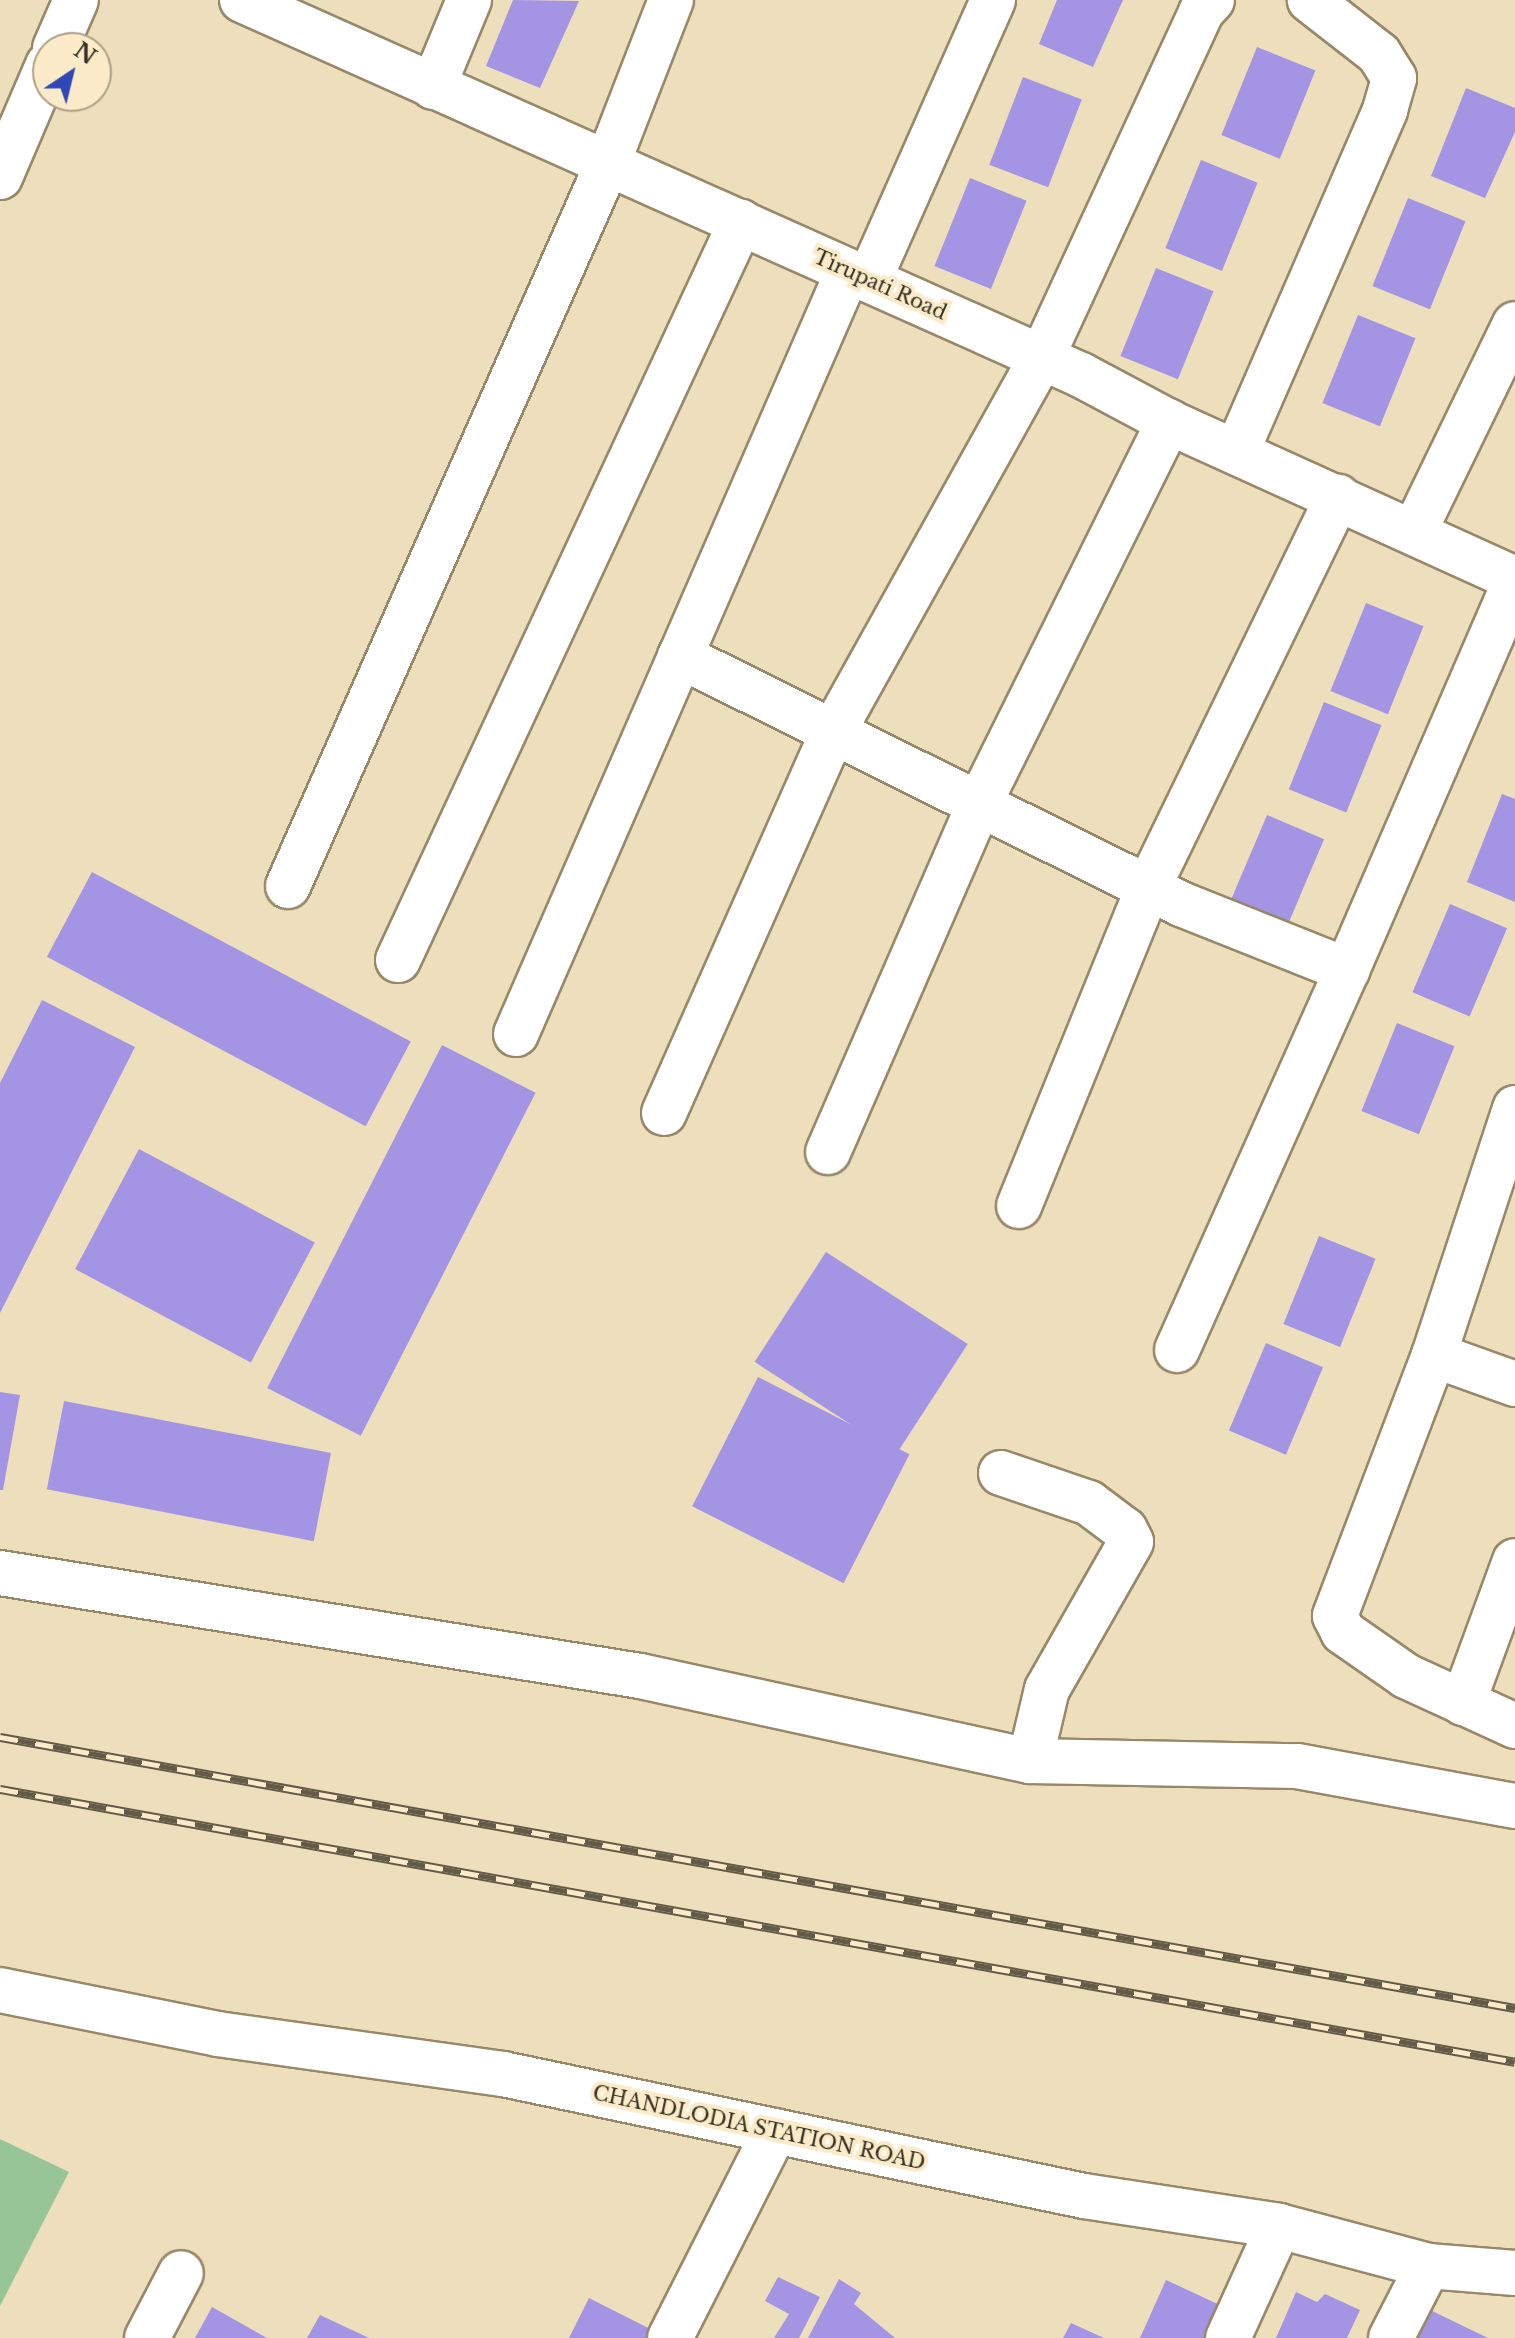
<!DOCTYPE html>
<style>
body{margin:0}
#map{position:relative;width:1515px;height:2338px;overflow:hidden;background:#eddebc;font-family:"Libre Baskerville",serif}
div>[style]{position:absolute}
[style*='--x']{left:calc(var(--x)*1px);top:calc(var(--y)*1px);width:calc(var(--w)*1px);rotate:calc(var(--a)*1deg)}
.green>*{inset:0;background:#98c597}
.building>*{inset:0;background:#a395e4;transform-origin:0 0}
.roads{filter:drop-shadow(2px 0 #978869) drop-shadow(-2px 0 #978869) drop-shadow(0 2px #978869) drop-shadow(0 -2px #978869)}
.minor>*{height:44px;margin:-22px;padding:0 22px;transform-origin:22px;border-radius:22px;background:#fff}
.rail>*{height:9px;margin-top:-4.5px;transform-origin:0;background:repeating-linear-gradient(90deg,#fbebc8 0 18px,#635b48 0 36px);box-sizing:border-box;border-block:2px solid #635b48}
span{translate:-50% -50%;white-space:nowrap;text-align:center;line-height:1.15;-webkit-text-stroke:8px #fbebc8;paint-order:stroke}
.street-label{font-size:20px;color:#373123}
.north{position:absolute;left:32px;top:32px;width:80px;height:80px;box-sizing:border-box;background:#fbebc8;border:2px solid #ada186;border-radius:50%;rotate:35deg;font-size:22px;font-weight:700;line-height:32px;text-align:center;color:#373123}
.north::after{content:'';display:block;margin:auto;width:28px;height:36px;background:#2f47b8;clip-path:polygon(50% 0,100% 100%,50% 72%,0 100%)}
</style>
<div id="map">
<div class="green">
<div style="clip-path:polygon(0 2139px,69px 2172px,0 2306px)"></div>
</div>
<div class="building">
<div style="clip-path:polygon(513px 0,579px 1px,540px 88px,486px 66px)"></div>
<div style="clip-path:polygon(1057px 0,1123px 0,1093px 67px,1039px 44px)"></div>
<div style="left:1257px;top:47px;width:63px;height:95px;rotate:22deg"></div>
<div style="left:1023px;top:77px;width:63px;height:94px;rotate:21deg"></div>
<div style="clip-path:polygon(1466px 88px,1515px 108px,1515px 132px,1485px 198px,1431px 176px)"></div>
<div style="left:1201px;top:160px;width:61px;height:95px;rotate:22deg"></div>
<div style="left:970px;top:178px;width:61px;height:95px;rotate:22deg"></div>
<div style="left:1408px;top:198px;width:62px;height:95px;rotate:22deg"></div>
<div style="left:1156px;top:268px;width:62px;height:95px;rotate:22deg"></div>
<div style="left:1358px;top:315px;width:62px;height:95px;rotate:22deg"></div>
<div style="left:1366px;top:603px;width:62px;height:95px;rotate:22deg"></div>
<div style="left:1324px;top:702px;width:62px;height:94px;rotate:22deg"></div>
<div style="clip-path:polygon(1502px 794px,1515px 799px,1515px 902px,1467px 882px)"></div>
<div style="left:1267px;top:815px;width:62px;height:95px;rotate:23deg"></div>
<div style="left:92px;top:872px;width:361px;height:96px;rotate:28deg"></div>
<div style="left:1450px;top:904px;width:62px;height:96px;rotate:23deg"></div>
<div style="clip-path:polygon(42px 1000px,135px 1047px,0 1313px,0 1083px)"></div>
<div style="left:1397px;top:1023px;width:62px;height:95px;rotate:22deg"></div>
<div style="left:442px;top:1045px;width:105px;height:385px;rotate:27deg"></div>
<div style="left:139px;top:1149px;width:199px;height:136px;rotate:28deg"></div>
<div style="left:1319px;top:1236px;width:61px;height:95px;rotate:22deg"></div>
<div style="left:826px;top:1252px;width:169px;height:131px;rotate:33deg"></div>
<div style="left:1266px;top:1343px;width:62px;height:95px;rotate:23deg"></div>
<div style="left:758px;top:1377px;width:170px;height:145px;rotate:27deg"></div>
<div style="clip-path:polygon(0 1392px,20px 1395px,3px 1490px,0 1490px)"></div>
<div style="left:64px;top:1401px;width:272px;height:90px;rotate:11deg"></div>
<div style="clip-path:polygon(778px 2277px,820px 2297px,799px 2338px,774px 2338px,789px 2314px,765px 2301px)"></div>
<div style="clip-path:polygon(839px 2279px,861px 2293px,854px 2304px,895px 2338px,808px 2338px)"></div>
<div style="clip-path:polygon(1166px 2280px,1222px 2306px,1204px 2338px,1140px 2338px)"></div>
<div style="clip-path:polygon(1296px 2292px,1317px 2302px,1325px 2294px,1360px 2310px,1347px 2338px,1276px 2338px)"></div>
<div style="clip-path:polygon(589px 2298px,656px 2332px,653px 2338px,569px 2338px)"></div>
<div style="clip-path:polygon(212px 2307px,267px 2338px,195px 2338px)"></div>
<div style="clip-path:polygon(1426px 2308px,1488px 2338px,1411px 2338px)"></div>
<div style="clip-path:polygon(320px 2315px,369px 2338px,307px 2338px)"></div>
<div style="clip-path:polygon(1071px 2323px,1104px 2338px,1063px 2338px)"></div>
</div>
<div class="roads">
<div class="minor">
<div style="--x:242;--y:0;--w:919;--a:24.08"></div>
<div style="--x:1081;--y:375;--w:100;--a:28.1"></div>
<div style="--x:1169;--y:422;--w:380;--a:24.4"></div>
<div style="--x:55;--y:48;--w:52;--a:-66.4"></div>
<div style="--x:433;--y:87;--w:94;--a:-67.5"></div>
<div style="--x:0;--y:177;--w:122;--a:-66.8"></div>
<div style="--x:869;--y:280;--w:306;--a:-66.1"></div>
<div style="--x:1237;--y:451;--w:372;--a:-66.5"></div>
<div style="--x:1385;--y:110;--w:33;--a:-74"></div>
<div style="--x:1394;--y:78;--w:28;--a:-122"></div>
<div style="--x:1379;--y:54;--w:88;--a:-142"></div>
<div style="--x:1414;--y:532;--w:231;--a:-64.1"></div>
<div style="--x:680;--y:656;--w:559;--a:26.34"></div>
<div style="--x:1181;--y:904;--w:179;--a:21.7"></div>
<div style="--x:1347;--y:970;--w:423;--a:-66.6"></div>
<div style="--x:288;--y:886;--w:788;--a:-66.13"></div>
<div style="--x:607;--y:165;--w:177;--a:-68.8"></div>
<div style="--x:398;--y:960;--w:814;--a:-65.07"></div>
<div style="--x:516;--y:1034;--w:832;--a:-66.48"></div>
<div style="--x:664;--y:1113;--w:417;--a:-66.1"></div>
<div style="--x:833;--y:732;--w:427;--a:-60.9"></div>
<div style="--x:1041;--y:359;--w:382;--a:-65.2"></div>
<div style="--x:1201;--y:12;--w:16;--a:-47"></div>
<div style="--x:828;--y:1152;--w:379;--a:-66.5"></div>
<div style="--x:979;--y:804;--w:427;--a:-63.6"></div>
<div style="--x:1019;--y:1206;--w:343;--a:-67.9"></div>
<div style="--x:1148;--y:888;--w:435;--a:-64.1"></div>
<div style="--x:1177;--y:1350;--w:416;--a:-65.9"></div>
<div style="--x:1434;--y:1355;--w:260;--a:-71.8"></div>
<div style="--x:1515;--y:1384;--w:86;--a:-160.3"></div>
<div style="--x:1434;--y:1355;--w:279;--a:110.8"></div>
<div style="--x:1335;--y:1616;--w:18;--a:63"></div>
<div style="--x:1343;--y:1632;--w:77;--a:34.9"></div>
<div style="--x:1406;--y:1676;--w:120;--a:24.6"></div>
<div style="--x:1001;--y:1473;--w:93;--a:18.8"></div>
<div style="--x:1089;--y:1503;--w:45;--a:36.9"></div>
<div style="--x:1125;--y:1530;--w:13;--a:63"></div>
<div style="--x:1131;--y:1542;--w:169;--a:119.7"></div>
<div style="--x:1047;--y:1689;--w:74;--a:103.3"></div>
<div style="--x:0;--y:1573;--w:648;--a:9.14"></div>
<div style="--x:640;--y:1676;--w:399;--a:12.3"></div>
<div style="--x:1030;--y:1761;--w:267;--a:1.1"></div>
<div style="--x:1297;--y:1766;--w:222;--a:10.4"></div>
<div style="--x:1463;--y:1703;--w:151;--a:-69.9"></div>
<div style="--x:0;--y:1990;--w:222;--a:11.4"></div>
<div style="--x:218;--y:2034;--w:288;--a:8"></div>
<div style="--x:503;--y:2074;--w:594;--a:11.86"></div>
<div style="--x:1084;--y:2196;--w:197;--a:8.7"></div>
<div style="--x:1279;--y:2226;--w:154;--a:15"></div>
<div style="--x:1428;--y:2266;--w:87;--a:4.6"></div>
<div style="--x:147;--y:2338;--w:73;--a:-62.4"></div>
<div style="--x:670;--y:2338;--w:232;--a:-63.1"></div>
<div style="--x:1228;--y:2338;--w:123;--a:-65.5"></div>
<div style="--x:1391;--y:2338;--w:81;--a:-62.8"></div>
</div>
</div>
<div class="rail">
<div style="--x:0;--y:1737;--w:1539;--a:10.14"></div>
<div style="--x:0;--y:1789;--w:1539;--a:10.21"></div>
</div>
<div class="street-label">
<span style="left:880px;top:285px;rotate:24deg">Tirupati Road</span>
<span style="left:759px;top:2128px;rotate:12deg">CHANDLODIA STATION ROAD</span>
</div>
<div class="north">N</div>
</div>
